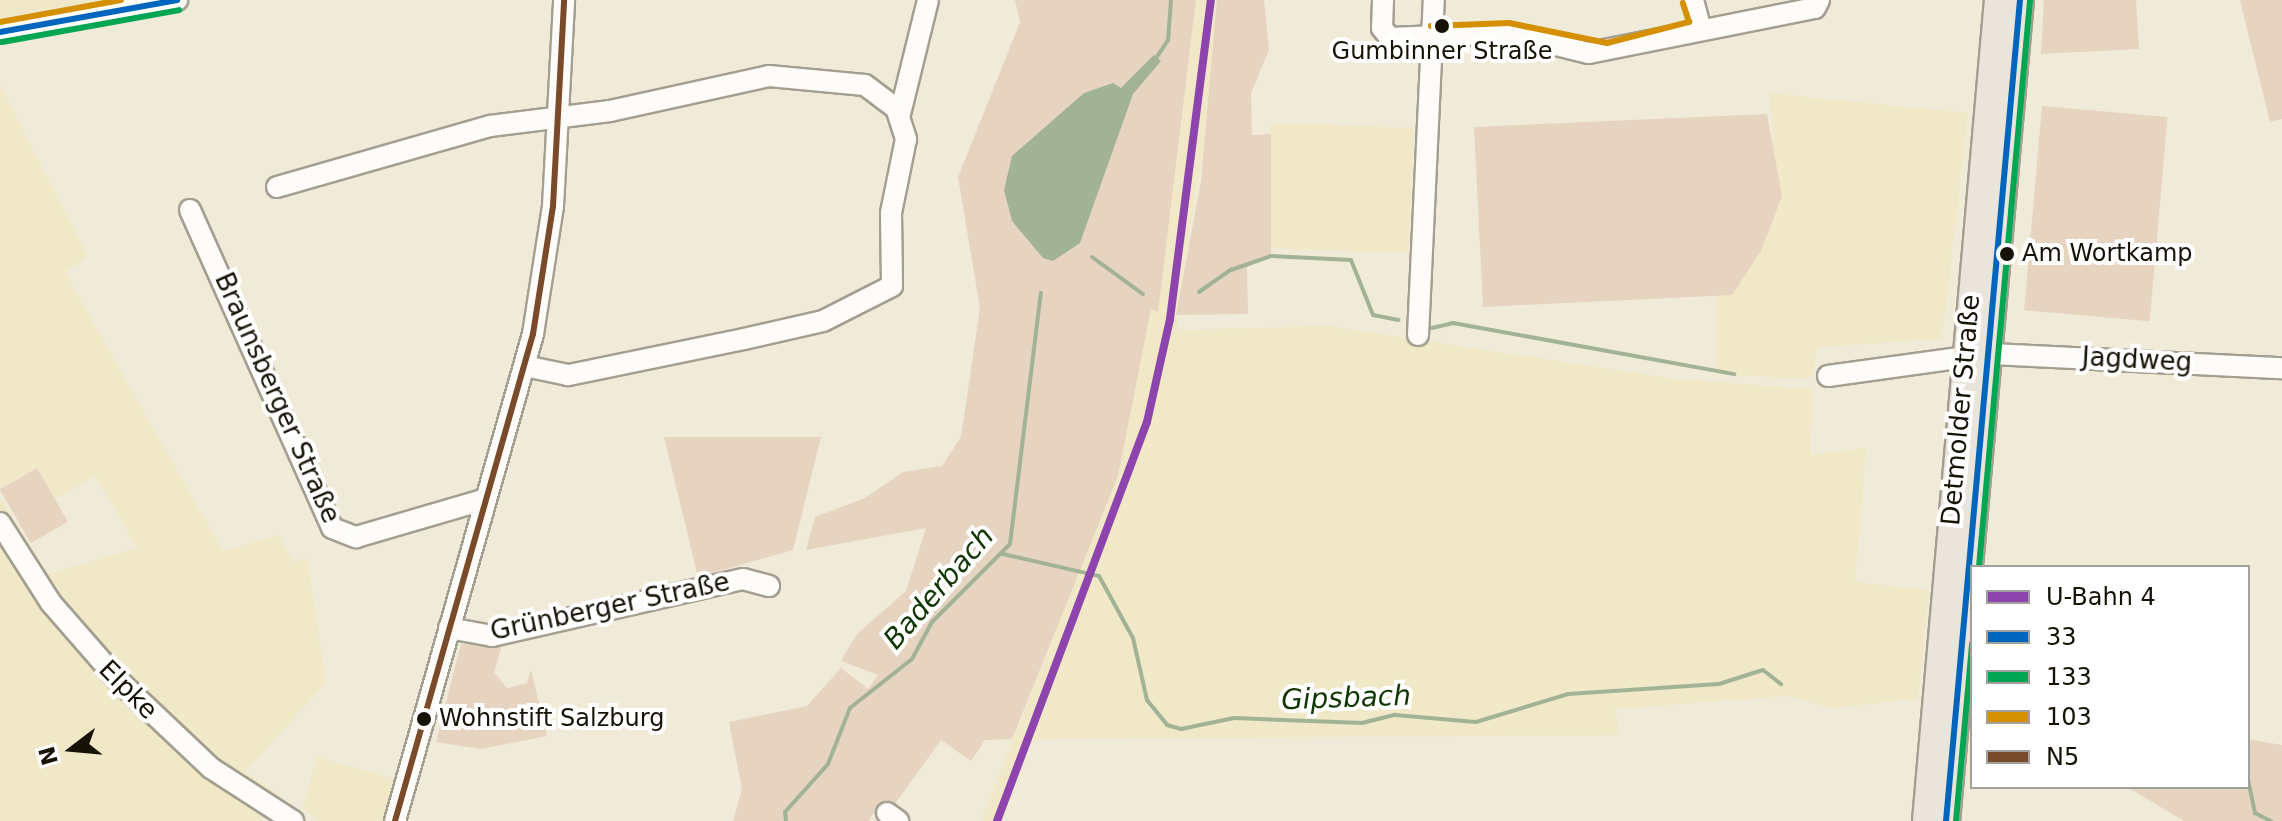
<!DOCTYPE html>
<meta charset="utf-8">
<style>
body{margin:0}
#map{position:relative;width:2282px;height:821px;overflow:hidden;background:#f0ebd8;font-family:"DejaVu Sans",sans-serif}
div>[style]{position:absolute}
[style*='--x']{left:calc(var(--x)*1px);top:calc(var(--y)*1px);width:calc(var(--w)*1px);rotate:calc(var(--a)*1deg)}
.built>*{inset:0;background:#f1e8c8;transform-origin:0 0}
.green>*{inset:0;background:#e6d3c0;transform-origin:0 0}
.water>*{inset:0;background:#a2b395}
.stream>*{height:4px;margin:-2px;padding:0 2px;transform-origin:2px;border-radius:2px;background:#a2b395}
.roads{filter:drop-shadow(2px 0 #a39f90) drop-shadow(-2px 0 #a39f90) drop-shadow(0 2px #a39f90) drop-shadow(0 -2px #a39f90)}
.minor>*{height:20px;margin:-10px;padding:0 10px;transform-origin:10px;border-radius:10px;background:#fdfcf9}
.major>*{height:26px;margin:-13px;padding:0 13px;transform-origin:13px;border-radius:13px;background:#eae5db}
.bus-1>*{height:6px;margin:-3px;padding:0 3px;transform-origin:3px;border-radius:3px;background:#0065bd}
.bus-2>*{height:6px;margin:-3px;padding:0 3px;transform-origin:3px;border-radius:3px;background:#00a651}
.bus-3>*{height:6px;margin:-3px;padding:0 3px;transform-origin:3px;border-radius:3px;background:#d59001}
.bus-4>*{height:6px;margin:-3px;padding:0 3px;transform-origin:3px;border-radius:3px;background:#7a4b2a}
.metro-1>*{height:8px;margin:-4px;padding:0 4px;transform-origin:4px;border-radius:4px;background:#8e44ad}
.dots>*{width:22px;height:22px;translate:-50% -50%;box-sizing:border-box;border:4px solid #fff;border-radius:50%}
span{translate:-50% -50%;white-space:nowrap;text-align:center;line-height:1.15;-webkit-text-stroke:8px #fff;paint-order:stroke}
.bus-label{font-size:24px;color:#161206}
.left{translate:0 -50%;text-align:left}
.street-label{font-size:26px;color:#161206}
.water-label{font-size:28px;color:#103601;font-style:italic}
.legend{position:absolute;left:1970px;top:565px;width:280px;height:224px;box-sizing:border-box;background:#fff;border:2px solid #a2a09b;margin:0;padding:10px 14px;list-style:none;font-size:24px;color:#161206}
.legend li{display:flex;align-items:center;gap:16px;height:40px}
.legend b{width:40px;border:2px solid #a2a09b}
.north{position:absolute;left:32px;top:709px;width:80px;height:80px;-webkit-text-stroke:6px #fff;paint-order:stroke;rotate:254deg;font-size:22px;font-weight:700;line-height:32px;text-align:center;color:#161206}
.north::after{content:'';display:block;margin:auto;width:28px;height:36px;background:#161206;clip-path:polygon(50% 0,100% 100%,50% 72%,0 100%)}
</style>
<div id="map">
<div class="built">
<div style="clip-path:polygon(0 0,104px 0,0 18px)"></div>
<div style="clip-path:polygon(1196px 0,1217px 0,1213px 90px,1176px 314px,1180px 330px,1328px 326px,1676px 379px,1812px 389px,1810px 455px,1866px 448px,1855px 582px,1928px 590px,1918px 699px,1832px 708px,1787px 696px,1615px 709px,1619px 735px,1031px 739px,1002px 821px,981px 821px,1117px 476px,1151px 309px,1158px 311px)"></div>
<div style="clip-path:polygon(0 85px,88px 256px,65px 272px,223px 551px,280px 535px,293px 563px,307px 558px,326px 683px,245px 772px,279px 795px,261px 821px,0 821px,0 498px,48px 574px,137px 548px,96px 476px,55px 499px,37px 468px,0 489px)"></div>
<div style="clip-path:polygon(1769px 93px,1968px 113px,1942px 339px,1818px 347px,1810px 379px,1717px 374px,1715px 296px,1732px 295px,1761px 251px,1773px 135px)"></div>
<div style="left:1413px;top:128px;width:125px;height:142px;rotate:92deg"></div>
<div style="clip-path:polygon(317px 757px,394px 779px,382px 821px,320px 821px,302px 808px)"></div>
</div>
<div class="green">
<div style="clip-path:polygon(1015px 0,1196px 0,1158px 312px,1151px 309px,1118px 476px,1012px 739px,985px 740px,971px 761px,941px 740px,884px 819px,873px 813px,869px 821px,733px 821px,742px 789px,729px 722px,807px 706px,841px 668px,868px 689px,878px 675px,841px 661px,857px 634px,906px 591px,926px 528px,806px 550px,815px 517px,865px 498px,903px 472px,942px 466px,961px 437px,980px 308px,958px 177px,1020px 22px)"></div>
<div style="clip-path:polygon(1217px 0,1264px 0,1269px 50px,1251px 93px,1252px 135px,1271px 134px,1271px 257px,1247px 267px,1248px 314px,1176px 315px,1201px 181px)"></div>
<div style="clip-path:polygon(2044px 0,2136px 0,2139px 49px,2041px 54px)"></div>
<div style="clip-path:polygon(2240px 0,2282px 0,2282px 119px,2270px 122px)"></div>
<div style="left:2042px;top:106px;width:126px;height:205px;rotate:5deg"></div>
<div style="clip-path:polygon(1767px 114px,1782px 196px,1761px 251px,1732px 295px,1483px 307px,1474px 127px)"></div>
<div style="clip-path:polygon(664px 437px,821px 437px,793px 550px,698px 577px)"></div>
<div style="left:37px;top:468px;width:62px;height:43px;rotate:60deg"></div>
<div style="clip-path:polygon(461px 644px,502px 645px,494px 672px,507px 688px,527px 683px,531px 670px,547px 736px,481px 749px,436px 742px)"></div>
<div style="clip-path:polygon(2248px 739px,2282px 745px,2282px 821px,2184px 821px,2127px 787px,2248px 787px)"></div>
</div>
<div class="water">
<div style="clip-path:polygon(1154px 55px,1161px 61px,1133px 94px,1080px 243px,1053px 261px,1043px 258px,1012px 221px,1004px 190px,1012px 156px,1084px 93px,1113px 83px,1121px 88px)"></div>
</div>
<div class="stream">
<div style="--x:1154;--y:61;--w:25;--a:-56"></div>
<div style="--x:1168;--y:40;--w:40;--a:-85.7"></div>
<div style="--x:1092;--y:257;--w:63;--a:36"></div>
<div style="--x:1199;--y:292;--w:39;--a:-35"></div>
<div style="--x:1231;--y:270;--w:42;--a:-19.3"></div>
<div style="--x:1271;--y:256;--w:80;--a:2.9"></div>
<div style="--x:1351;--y:260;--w:59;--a:68.2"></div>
<div style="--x:1373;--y:315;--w:26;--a:11"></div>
<div style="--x:1432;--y:328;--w:22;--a:-13"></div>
<div style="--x:1453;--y:323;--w:286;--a:10.3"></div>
<div style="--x:1003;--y:554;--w:98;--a:12.9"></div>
<div style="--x:1099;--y:576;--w:71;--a:61.3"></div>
<div style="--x:1133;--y:638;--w:64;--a:77.3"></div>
<div style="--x:1147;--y:700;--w:32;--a:51"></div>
<div style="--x:1167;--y:725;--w:15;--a:16"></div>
<div style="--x:1181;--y:729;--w:54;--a:-11.7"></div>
<div style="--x:1234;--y:718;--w:128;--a:2.2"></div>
<div style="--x:1362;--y:723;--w:34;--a:-14"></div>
<div style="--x:1395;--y:715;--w:81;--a:4.9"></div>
<div style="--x:1476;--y:722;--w:96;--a:-16.9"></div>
<div style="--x:1568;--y:694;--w:151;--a:-3.8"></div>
<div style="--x:1719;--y:684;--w:46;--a:-17.7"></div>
<div style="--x:1763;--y:670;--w:23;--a:38"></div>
<div style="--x:2248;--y:780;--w:34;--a:78"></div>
<div style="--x:2255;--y:813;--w:18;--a:27"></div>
<div style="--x:786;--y:821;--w:9;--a:-96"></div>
<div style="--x:785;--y:812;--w:64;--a:-48.1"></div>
<div style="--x:828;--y:764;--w:60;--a:-68.6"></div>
<div style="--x:850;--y:708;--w:79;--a:-38.3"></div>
<div style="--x:912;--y:659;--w:42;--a:-61.6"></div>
<div style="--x:932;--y:622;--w:110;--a:-45"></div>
<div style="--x:1010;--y:544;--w:253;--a:-83"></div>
</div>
<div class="roads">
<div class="minor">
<div style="--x:1383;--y:0;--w:28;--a:92"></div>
<div style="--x:1382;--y:28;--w:13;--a:51"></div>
<div style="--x:1390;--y:38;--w:118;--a:-2.4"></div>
<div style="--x:1508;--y:33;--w:83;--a:13.9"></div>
<div style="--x:1589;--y:53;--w:230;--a:-11.3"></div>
<div style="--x:1815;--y:8;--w:9;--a:-63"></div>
<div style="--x:1693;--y:0;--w:30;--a:75"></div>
<div style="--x:0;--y:32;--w:180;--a:-10.2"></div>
<div style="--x:900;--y:114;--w:117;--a:-76.2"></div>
<div style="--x:277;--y:187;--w:222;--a:-16"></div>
<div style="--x:490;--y:126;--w:121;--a:-7.1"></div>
<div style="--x:610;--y:111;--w:163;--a:-12.4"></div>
<div style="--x:769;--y:76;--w:96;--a:5.4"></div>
<div style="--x:865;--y:85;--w:39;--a:37"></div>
<div style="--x:896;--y:108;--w:33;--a:72"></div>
<div style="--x:906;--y:139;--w:76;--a:101.5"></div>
<div style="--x:891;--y:213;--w:73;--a:89.2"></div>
<div style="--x:892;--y:286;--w:77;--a:153.1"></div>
<div style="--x:823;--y:321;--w:81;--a:167.2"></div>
<div style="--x:744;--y:339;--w:180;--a:168.4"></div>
<div style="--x:568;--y:375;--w:44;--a:-168.2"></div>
<div style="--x:190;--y:210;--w:348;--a:65.9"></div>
<div style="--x:332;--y:528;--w:26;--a:21"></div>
<div style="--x:356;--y:537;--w:135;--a:-16.3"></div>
<div style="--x:1418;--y:335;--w:335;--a:-87.3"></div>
<div style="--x:1992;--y:354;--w:290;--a:2.8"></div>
<div style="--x:1828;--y:376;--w:138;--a:-7.9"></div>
<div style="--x:0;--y:523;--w:95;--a:57.5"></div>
<div style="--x:51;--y:603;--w:105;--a:48.9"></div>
<div style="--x:120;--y:682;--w:125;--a:43.4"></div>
<div style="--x:211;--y:768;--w:98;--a:32.9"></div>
<div style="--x:449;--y:628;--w:44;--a:10.5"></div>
<div style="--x:492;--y:636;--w:257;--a:-12.8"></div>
<div style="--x:743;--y:579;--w:27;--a:15"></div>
<div style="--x:887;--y:813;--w:14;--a:36"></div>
<div style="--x:395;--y:821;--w:506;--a:-74.18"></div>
<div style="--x:533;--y:334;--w:130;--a:-81.1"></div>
<div style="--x:553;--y:206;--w:206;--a:-86.9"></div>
</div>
<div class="major">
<div style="--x:1926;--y:821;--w:824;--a:-84.99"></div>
<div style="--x:1946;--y:821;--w:824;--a:-84.85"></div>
</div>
</div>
<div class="bus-1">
<div style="--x:0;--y:32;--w:180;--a:-10.2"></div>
<div style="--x:1946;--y:821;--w:824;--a:-84.85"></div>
</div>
<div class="bus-2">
<div style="--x:2;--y:42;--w:180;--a:-10.2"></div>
<div style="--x:1979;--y:567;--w:568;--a:-84.85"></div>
<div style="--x:1956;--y:821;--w:178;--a:-84.8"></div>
</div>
<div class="bus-3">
<div style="--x:0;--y:22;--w:123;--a:-10.3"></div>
<div style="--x:1431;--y:26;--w:78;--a:-2.2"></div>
<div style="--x:1509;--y:23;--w:100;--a:11.5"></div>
<div style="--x:1607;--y:43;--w:85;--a:-14.4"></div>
<div style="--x:1689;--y:22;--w:20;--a:-108"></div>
</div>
<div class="bus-4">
<div style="--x:395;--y:821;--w:506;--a:-74.18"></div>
<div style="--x:533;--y:334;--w:130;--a:-81.1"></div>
<div style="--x:553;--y:206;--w:206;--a:-86.9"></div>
</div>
<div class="metro-1">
<div style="--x:997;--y:821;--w:426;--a:-69.4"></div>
<div style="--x:1147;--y:422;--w:106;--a:-77.4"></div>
<div style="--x:1170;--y:319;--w:322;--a:-82.7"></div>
</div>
<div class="dots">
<div style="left:1442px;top:26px;background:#161206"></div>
<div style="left:2007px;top:254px;background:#161206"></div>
<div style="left:424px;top:719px;background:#161206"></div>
</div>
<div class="bus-label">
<span style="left:1442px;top:52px">Gumbinner Straße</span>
<span class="left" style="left:2022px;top:254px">Am Wortkamp</span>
<span class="left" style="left:439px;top:719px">Wohnstift Salzburg</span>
</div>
<div class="street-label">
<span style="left:2137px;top:360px;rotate:3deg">Jagdweg</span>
<span style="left:277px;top:398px;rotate:66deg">Braunsberger Straße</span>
<span style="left:1961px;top:410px;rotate:-85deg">Detmolder Straße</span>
<span style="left:610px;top:607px;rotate:-12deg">Grünberger Straße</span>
<span style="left:128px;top:690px;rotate:45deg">Elpke</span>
</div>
<div class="water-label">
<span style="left:939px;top:588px;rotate:-49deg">Baderbach</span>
<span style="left:1346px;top:698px;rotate:-2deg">Gipsbach</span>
</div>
<ul class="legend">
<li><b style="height:10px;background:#8e44ad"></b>U-Bahn 4</li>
<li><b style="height:10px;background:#0065bd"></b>33</li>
<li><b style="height:10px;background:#00a651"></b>133</li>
<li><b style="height:10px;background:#d59001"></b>103</li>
<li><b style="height:10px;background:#7a4b2a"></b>N5</li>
</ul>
<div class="north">N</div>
</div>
